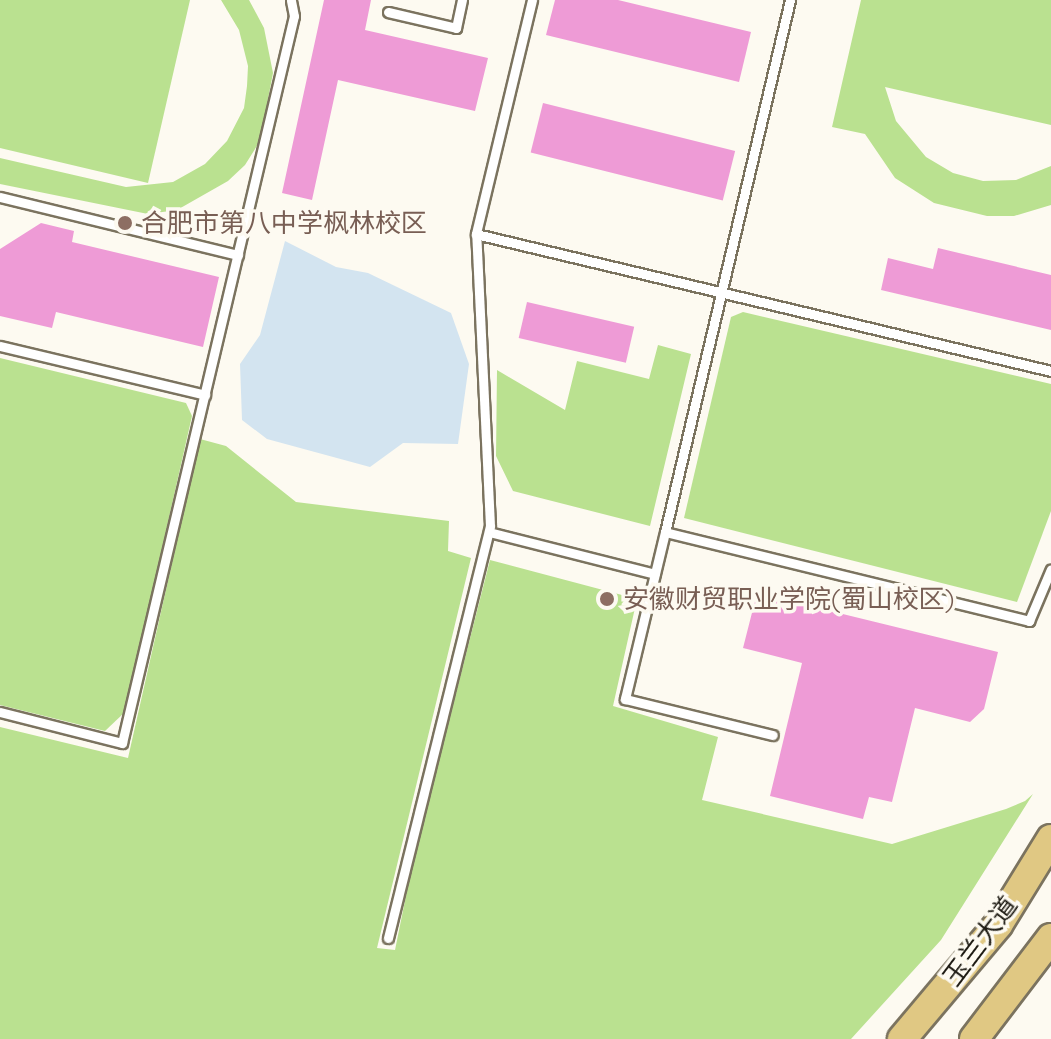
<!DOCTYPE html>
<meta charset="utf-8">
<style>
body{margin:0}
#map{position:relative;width:1051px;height:1039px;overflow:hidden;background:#fdfaf1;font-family:Quicksand,"Noto Sans SC",sans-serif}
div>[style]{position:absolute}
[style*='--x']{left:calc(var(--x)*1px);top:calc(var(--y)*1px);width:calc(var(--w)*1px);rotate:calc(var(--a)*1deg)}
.green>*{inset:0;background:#bae190}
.water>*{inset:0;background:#d3e4f0}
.building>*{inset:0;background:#ee9bd6;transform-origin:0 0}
.roads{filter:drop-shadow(2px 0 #7b735f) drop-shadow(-2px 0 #7b735f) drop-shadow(0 2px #7b735f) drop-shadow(0 -2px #7b735f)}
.lane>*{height:9px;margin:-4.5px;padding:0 4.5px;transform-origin:4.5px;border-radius:4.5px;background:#fff}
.primary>*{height:28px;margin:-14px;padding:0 14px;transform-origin:14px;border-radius:14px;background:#e0c883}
.dots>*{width:22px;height:22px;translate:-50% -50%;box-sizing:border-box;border:4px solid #fdfaf1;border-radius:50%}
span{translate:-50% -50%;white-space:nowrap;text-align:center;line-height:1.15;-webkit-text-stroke:7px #fdfaf1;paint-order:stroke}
.education-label{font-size:26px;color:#785e54}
.left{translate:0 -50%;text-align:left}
.street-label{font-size:26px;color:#1f1c14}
</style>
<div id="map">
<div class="green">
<div style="clip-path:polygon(0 0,190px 0,148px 183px,0 148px)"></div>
<div style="clip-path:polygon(221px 0,249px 0,264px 28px,273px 73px,260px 141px,245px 165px,228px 181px,177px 210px,148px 214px,0 184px,0 158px,126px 187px,173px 182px,205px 164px,227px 141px,244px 108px,247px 86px,248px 66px,239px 30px)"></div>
<div style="clip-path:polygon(861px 0,1051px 0,1051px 125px,885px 87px,896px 121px,926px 157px,953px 173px,983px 181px,1016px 180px,1051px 166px,1051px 205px,1014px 216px,987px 216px,934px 203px,895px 178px,865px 134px,832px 127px)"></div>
<div style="clip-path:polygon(743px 312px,1051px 384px,1051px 511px,1017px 602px,684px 518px,731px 317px)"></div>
<div style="clip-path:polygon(658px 345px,691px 354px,650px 526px,513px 491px,496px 456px,497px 370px,565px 410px,577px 361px,649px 379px)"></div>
<div style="clip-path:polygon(0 358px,186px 403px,192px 416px,125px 712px,105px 731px,0 705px)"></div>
<div style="clip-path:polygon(200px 439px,226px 446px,296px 502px,449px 521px,448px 551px,471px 558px,377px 948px,395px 950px,412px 866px,490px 560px,637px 599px,613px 706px,718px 737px,702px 800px,892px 844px,1006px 809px,1025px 801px,1033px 794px,941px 940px,851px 1039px,0 1039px,0 727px,128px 758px)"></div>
</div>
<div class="water">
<div style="clip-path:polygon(285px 241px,336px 267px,368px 273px,451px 313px,469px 364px,458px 444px,403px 443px,370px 467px,267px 439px,242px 420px,240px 364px,260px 335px)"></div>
</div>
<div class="building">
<div style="clip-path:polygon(324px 0,371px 0,365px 30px,488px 58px,475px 111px,338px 80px,312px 200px,282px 193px)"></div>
<div style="clip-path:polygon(555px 0,618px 0,751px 32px,739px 82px,546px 35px)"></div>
<div style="left:543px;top:103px;width:198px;height:51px;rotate:14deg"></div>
<div style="clip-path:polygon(41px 223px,74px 231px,72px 242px,219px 277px,203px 347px,56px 312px,52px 328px,0 316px,0 249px)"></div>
<div style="clip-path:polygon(938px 248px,1051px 275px,1051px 330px,881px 290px,888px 258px,933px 269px)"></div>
<div style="left:527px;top:302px;width:110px;height:37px;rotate:13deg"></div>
<div style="clip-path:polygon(757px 593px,998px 652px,984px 709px,970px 722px,915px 708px,892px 802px,869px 797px,863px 819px,770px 796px,802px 663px,743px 648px)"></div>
</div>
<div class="roads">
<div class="lane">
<div style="--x:532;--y:0;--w:241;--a:103.5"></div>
<div style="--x:476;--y:234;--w:591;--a:13.4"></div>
<div style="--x:790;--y:0;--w:546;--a:103.22"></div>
<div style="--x:665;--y:532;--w:375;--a:13.7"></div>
<div style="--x:1029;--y:621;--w:56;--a:-67.1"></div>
<div style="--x:388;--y:12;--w:70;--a:13.2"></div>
<div style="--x:456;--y:28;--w:29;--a:-78"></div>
<div style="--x:0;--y:197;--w:245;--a:13.7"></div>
<div style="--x:0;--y:346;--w:211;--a:13.4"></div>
<div style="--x:489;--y:532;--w:171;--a:14.2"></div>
<div style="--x:665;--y:532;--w:172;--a:103.5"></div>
<div style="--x:625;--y:699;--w:152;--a:13.7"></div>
<div style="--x:0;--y:712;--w:126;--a:14.3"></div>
<div style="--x:122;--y:743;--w:747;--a:-76.69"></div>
<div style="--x:294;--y:16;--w:16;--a:-101"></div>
<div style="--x:388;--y:938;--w:424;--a:-76.1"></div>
<div style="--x:490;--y:526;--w:292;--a:-92.7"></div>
</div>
<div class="primary">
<div style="--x:902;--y:1039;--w:149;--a:-49.9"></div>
<div style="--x:998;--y:925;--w:101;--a:-58.4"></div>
<div style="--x:974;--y:1039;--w:127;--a:-52.7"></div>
</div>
</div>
<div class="dots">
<div style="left:125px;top:223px;background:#8d6e63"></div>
<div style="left:607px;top:599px;background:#8d6e63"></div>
</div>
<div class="education-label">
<span class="left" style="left:141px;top:223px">合肥市第八中学枫林校区</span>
<span class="left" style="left:623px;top:599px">安徽财贸职业学院(蜀山校区)</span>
</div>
<div class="street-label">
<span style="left:980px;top:941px;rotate:-53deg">玉兰大道</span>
</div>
</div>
